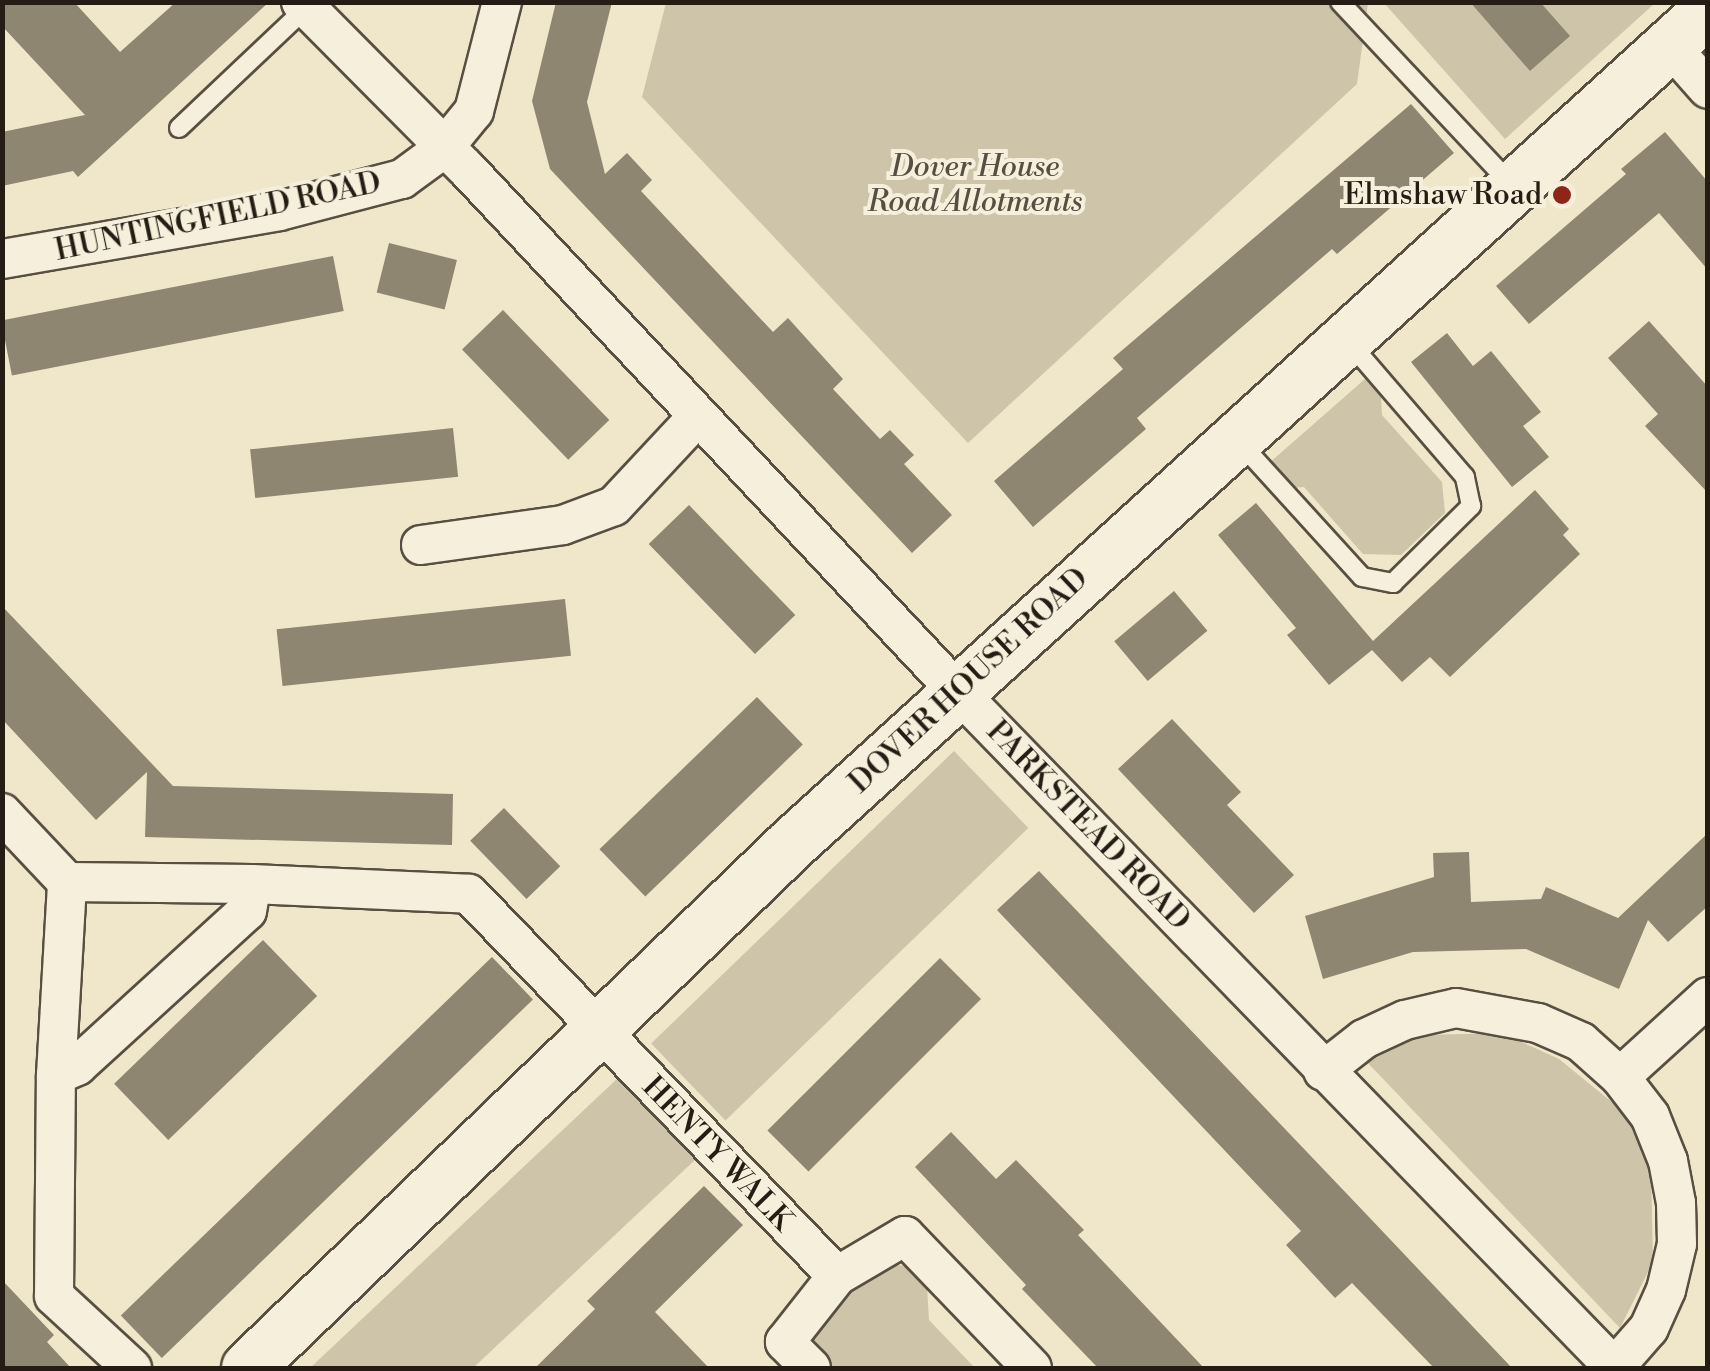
<!DOCTYPE html>
<style>
body{margin:0}
#map{position:relative;width:1710px;height:1371px;overflow:hidden;background:#f0e6c9;font-family:"Libre Bodoni",serif}
div>[style]{position:absolute}
[style*='--x']{left:calc(var(--x)*1px);top:calc(var(--y)*1px);width:calc(var(--w)*1px);rotate:calc(var(--a)*1deg)}
.green>*{inset:0;background:#cdc4aa;transform-origin:0 0}
.building>*{inset:0;background:#8f8672;transform-origin:0 0}
.roads{filter:drop-shadow(2px 0 #584f41) drop-shadow(-2px 0 #584f41) drop-shadow(0 2px #584f41) drop-shadow(0 -2px #584f41)}
.lane>*{height:18px;margin:-9px;padding:0 9px;transform-origin:9px;border-radius:9px;background:#f5efdc}
.street>*{height:38px;margin:-19px;padding:0 19px;transform-origin:19px;border-radius:19px;background:#f5efdc}
.secondary>*{height:52px;margin:-26px;padding:0 26px;transform-origin:26px;border-radius:26px;background:#f5efdc}
.dots>*{width:28px;height:28px;translate:-50% -50%;box-sizing:border-box;border:5px solid #f5efdc;border-radius:50%}
span{translate:-50% -50%;white-space:nowrap;text-align:center;line-height:1.15;-webkit-text-stroke:8px #f5efdc;paint-order:stroke}
.park-label{font-size:30px;color:#574f41;font-style:italic}
.poi-label{font-size:30px;color:#251d14}
.right{translate:-100% -50%;text-align:right}
.street-label{font-size:30px;color:#251d14}
.frame{position:absolute;inset:0;border:5px solid #251d14;pointer-events:none}
</style>
<div id="map">
<div class="green">
<div style="clip-path:polygon(666px 3px,1368px 3px,1357px 84px,968px 443px,642px 97px)"></div>
<div style="clip-path:polygon(1384px 3px,1655px 3px,1505px 139px)"></div>
<div style="clip-path:polygon(1365px 379px,1381px 397px,1382px 415px,1442px 482px,1445px 513px,1401px 555px,1363px 554px,1304px 487px,1288px 488px,1267px 465px)"></div>
<div style="left:954px;top:751px;width:107px;height:421px;rotate:46deg"></div>
<div style="clip-path:polygon(1502px 1033px,1559px 1059px,1624px 1112px,1651px 1170px,1653px 1262px,1620px 1328px,1367px 1062px,1423px 1035px)"></div>
<div style="clip-path:polygon(619px 1077px,696px 1159px,473px 1368px,310px 1368px)"></div>
<div style="clip-path:polygon(884px 1263px,926px 1269px,929px 1320px,975px 1368px,826px 1368px,817px 1359px,813px 1336px,851px 1283px)"></div>
</div>
<div class="building">
<div style="clip-path:polygon(2px 2px,74px 2px,120px 52px,176px 2px,269px 2px,78px 177px,73px 171px,2px 186px,2px 132px,85px 115px,2px 26px)"></div>
<div style="clip-path:polygon(556px 2px,612px 2px,587px 102px,605px 174px,627px 153px,652px 180px,641px 191px,773px 332px,788px 318px,843px 379px,833px 389px,880px 439px,890px 430px,914px 455px,904px 464px,952px 515px,912px 553px,550px 169px,532px 101px)"></div>
<div style="clip-path:polygon(1470px 2px,1540px 2px,1570px 36px,1530px 71px)"></div>
<div style="clip-path:polygon(1411px 104px,1454px 153px,1337px 254px,1332px 249px,1137px 418px,1146px 429px,1033px 527px,994px 481px,1123px 369px,1113px 358px)"></div>
<div style="clip-path:polygon(1665px 132px,1708px 182px,1708px 270px,1659px 213px,1529px 324px,1496px 286px,1626px 174px,1621px 169px)"></div>
<div style="left:389px;top:243px;width:70px;height:51px;rotate:14deg"></div>
<div style="left:333px;top:256px;width:56px;height:338px;rotate:79deg"></div>
<div style="left:503px;top:310px;width:153px;height:57px;rotate:46deg"></div>
<div style="clip-path:polygon(1649px 321px,1708px 387px,1708px 493px,1645px 426px,1658px 414px,1608px 358px)"></div>
<div style="clip-path:polygon(1447px 333px,1473px 366px,1491px 351px,1541px 412px,1523px 426px,1549px 457px,1512px 487px,1411px 362px)"></div>
<div style="left:453px;top:428px;width:49px;height:204px;rotate:84deg"></div>
<div style="clip-path:polygon(1535px 490px,1569px 529px,1563px 535px,1580px 554px,1450px 677px,1430px 657px,1402px 682px,1372px 650px,1329px 685px,1287px 635px,1296px 628px,1218px 535px,1256px 503px,1373px 641px)"></div>
<div style="left:689px;top:505px;width:153px;height:56px;rotate:46deg"></div>
<div style="left:1174px;top:591px;width:52px;height:78px;rotate:50deg"></div>
<div style="left:565px;top:599px;width:57px;height:290px;rotate:84deg"></div>
<div style="clip-path:polygon(2px 606px,173px 786px,453px 794px,452px 845px,145px 837px,147px 772px,96px 820px,2px 719px)"></div>
<div style="left:757px;top:697px;width:66px;height:219px;rotate:46deg"></div>
<div style="clip-path:polygon(1172px 719px,1241px 792px,1227px 805px,1294px 875px,1254px 913px,1118px 769px)"></div>
<div style="left:504px;top:808px;width:81px;height:47px;rotate:46deg"></div>
<div style="clip-path:polygon(1708px 833px,1708px 906px,1668px 942px,1648px 920px,1619px 989px,1526px 949px,1413px 952px,1323px 979px,1305px 916px,1434px 877px,1433px 853px,1469px 852px,1471px 902px,1541px 899px,1546px 887px,1618px 918px)"></div>
<div style="clip-path:polygon(1039px 871px,1368px 1216px,1512px 1368px,1434px 1368px,1352px 1283px,1335px 1298px,1286px 1245px,1301px 1231px,997px 910px)"></div>
<div style="left:263px;top:940px;width:78px;height:207px;rotate:46deg"></div>
<div style="left:492px;top:957px;width:59px;height:516px;rotate:46deg"></div>
<div style="left:940px;top:958px;width:58px;height:244px;rotate:45deg"></div>
<div style="clip-path:polygon(951px 1132px,996px 1179px,1016px 1160px,1084px 1230px,1078px 1235px,1204px 1368px,1098px 1368px,1022px 1289px,1026px 1285px,915px 1167px)"></div>
<div style="clip-path:polygon(704px 1186px,743px 1225px,655px 1312px,709px 1368px,535px 1368px,595px 1309px,587px 1301px)"></div>
<div style="clip-path:polygon(2px 1280px,54px 1335px,47px 1342px,71px 1368px,2px 1368px)"></div>
</div>
<div class="roads">
<div class="lane">
<div style="--x:1340;--y:2;--w:253;--a:46.8"></div>
<div style="--x:179;--y:128;--w:178;--a:-43.4"></div>
<div style="--x:1241;--y:444;--w:180;--a:47.7"></div>
<div style="--x:1362;--y:577;--w:32;--a:11"></div>
<div style="--x:1393;--y:583;--w:110;--a:-44.6"></div>
<div style="--x:1471;--y:506;--w:30;--a:-102"></div>
<div style="--x:1465;--y:477;--w:178;--a:-130.7"></div>
</div>
<div class="street">
<div style="--x:301;--y:2;--w:234;--a:45.2"></div>
<div style="--x:466;--y:168;--w:717;--a:46.81"></div>
<div style="--x:957;--y:691;--w:944;--a:45.82"></div>
<div style="--x:1670;--y:46;--w:57;--a:48.5"></div>
<div style="--x:2;--y:259;--w:281;--a:-9.8"></div>
<div style="--x:279;--y:211;--w:127;--a:-14.6"></div>
<div style="--x:402;--y:179;--w:51;--a:-36.2"></div>
<div style="--x:443;--y:149;--w:49;--a:-50.8"></div>
<div style="--x:474;--y:111;--w:113;--a:-75.6"></div>
<div style="--x:421;--y:545;--w:143;--a:-8"></div>
<div style="--x:563;--y:525;--w:54;--a:-20.4"></div>
<div style="--x:614;--y:506;--w:120;--a:-47"></div>
<div style="--x:2;--y:813;--w:95;--a:46.7"></div>
<div style="--x:67;--y:882;--w:185;--a:0.6"></div>
<div style="--x:252;--y:884;--w:217;--a:2.6"></div>
<div style="--x:469;--y:894;--w:530;--a:46.07"></div>
<div style="--x:1323;--y:1071;--w:52;--a:-38"></div>
<div style="--x:1364;--y:1039;--w:45;--a:-24.9"></div>
<div style="--x:1405;--y:1020;--w:52;--a:-13.2"></div>
<div style="--x:1456;--y:1008;--w:83;--a:10.4"></div>
<div style="--x:1538;--y:1023;--w:47;--a:23.8"></div>
<div style="--x:1581;--y:1042;--w:52;--a:41.9"></div>
<div style="--x:1620;--y:1077;--w:49;--a:52.4"></div>
<div style="--x:1650;--y:1116;--w:48;--a:68.2"></div>
<div style="--x:1668;--y:1161;--w:43;--a:79.2"></div>
<div style="--x:1676;--y:1203;--w:41;--a:88.6"></div>
<div style="--x:1677;--y:1244;--w:47;--a:103.4"></div>
<div style="--x:1666;--y:1290;--w:42;--a:114.1"></div>
<div style="--x:1649;--y:1328;--w:53;--a:131.2"></div>
<div style="--x:56;--y:1075;--w:193;--a:-86.7"></div>
<div style="--x:1620;--y:1077;--w:119;--a:-42.3"></div>
<div style="--x:132;--y:1368;--w:106;--a:-137.3"></div>
<div style="--x:54;--y:1296;--w:221;--a:-89.5"></div>
<div style="--x:56;--y:1075;--w:23;--a:-23"></div>
<div style="--x:77;--y:1066;--w:230;--a:-42.4"></div>
<div style="--x:247;--y:911;--w:27;--a:-80"></div>
<div style="--x:811;--y:1368;--w:37;--a:-135"></div>
<div style="--x:785;--y:1342;--w:84;--a:-51.8"></div>
<div style="--x:837;--y:1276;--w:79;--a:-30.5"></div>
<div style="--x:905;--y:1236;--w:183;--a:46.1"></div>
</div>
<div class="secondary">
<div style="--x:248;--y:1368;--w:757;--a:-43.93"></div>
<div style="--x:793;--y:843;--w:1237;--a:-42.28"></div>
</div>
</div>
<div class="dots">
<div style="left:1562px;top:195px;background:#8f2418"></div>
</div>
<div class="park-label">
<span style="left:975px;top:184px">Dover House<br>Road Allotments</span>
</div>
<div class="poi-label">
<span class="right" style="left:1542px;top:195px">Elmshaw Road</span>
</div>
<div class="street-label">
<span style="left:218px;top:217px;rotate:-12deg">HUNTINGFIELD ROAD</span>
<span style="left:969px;top:681px;rotate:-43deg">DOVER HOUSE ROAD</span>
<span style="left:1088px;top:826px;rotate:46deg">PARKSTEAD ROAD</span>
<span style="left:717px;top:1154px;rotate:46deg">HENTY WALK</span>
</div>
<div class="frame"></div>
</div>
